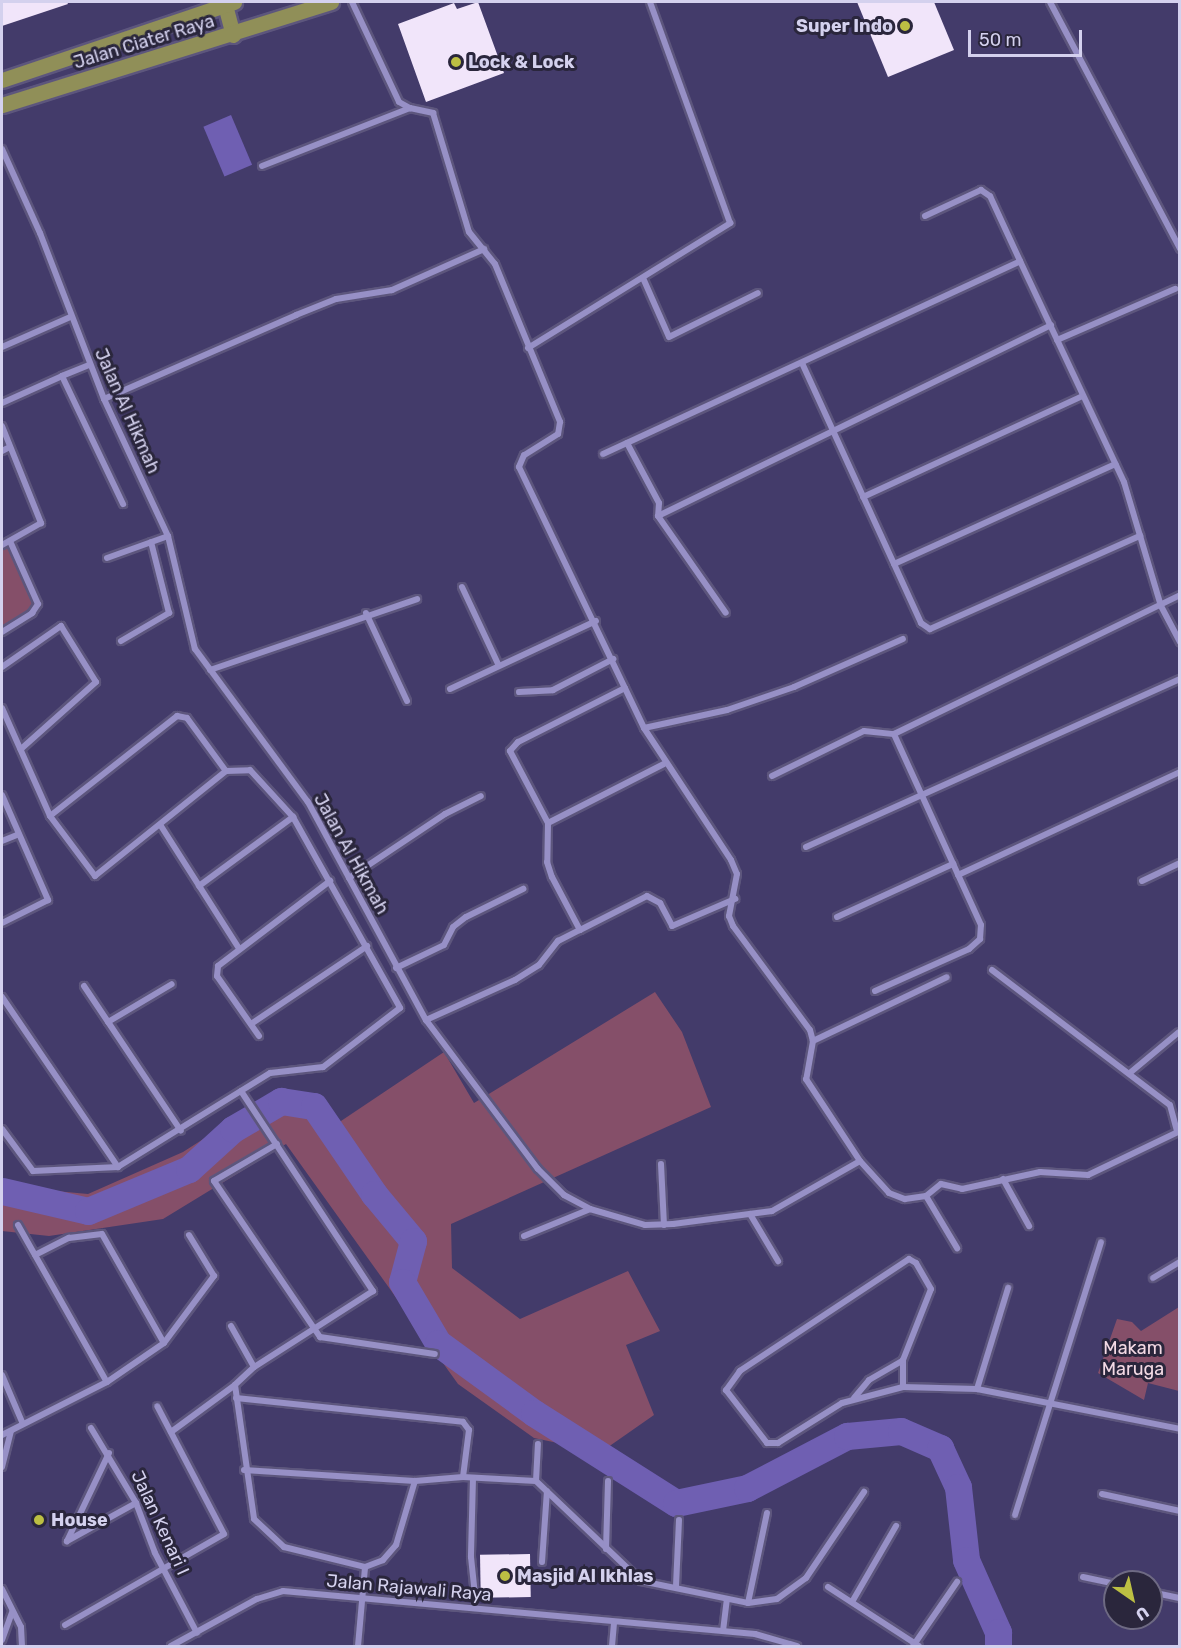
<!DOCTYPE html>
<style>
body{margin:0}
#map{position:relative;width:1181px;height:1648px;overflow:hidden;background:#433b6a;font-family:Rubik,sans-serif}
div>[style]{position:absolute}
[style*='--x']{left:calc(var(--x)*1px);top:calc(var(--y)*1px);width:calc(var(--w)*1px);rotate:calc(var(--a)*1deg)}
.green>*{inset:0;background:#854f69}
.water>*{inset:0;background:#6f5fb2;transform-origin:0 0}
.river>*{height:27px;margin:-13.5px;padding:0 13.5px;transform-origin:13.5px;border-radius:13.5px;background:#6f5fb2}
.building>*{inset:0;background:#f1e5fa;transform-origin:0 0}
.roads{filter:drop-shadow(2px 0 #5d567d) drop-shadow(-2px 0 #5d567d) drop-shadow(0 2px #5d567d) drop-shadow(0 -2px #5d567d)}
.minor>*{height:6px;margin:-3px;padding:0 3px;transform-origin:3px;border-radius:3px;background:#9790c6}
.primary>*{height:15px;margin:-7.5px;padding:0 7.5px;transform-origin:7.5px;border-radius:7.5px;background:#908f58}
.dots>*{width:16px;height:16px;translate:-50% -50%;box-sizing:border-box;border:3px solid #2a263c;border-radius:50%}
span{translate:-50% -50%;white-space:nowrap;text-align:center;line-height:1.15;-webkit-text-stroke:6px #2a263c;paint-order:stroke}
.poi-label{font-size:18px;color:#d4d1ee;font-weight:700}
.right{translate:-100% -50%;text-align:right}
.left{translate:0 -50%;text-align:left}
.street-label{font-size:18px;color:#d4d1ee}
.park-label{font-size:18px;color:#f3d9e4}
.frame{position:absolute;inset:0;border:3px solid #d4d1ee;pointer-events:none}
.north{position:absolute;left:1103px;top:1570px;width:60px;height:60px;box-sizing:border-box;background:#2a263c;border:2px solid #6e6a83;border-radius:50%;rotate:146deg;font-size:16px;font-weight:700;line-height:24px;text-align:center;color:#d4d1ee}
.north::after{content:'';display:block;margin:auto;width:21px;height:27px;background:#bcbf43;clip-path:polygon(50% 0,100% 100%,50% 72%,0 100%)}
.scale{position:absolute;left:968px;top:30px;width:114px;height:27px;box-sizing:border-box;border:3px solid #d4d1ee;border-top:0;padding-left:8px;font-size:18px;line-height:21px;white-space:nowrap;color:#d4d1ee;-webkit-text-stroke:4px #2a263c;paint-order:stroke}
</style>
<div id="map">
<div class="green">
<div style="clip-path:polygon(10px 541px,38px 604px,2px 628px,2px 545px)"></div>
<div style="clip-path:polygon(655px 992px,682px 1032px,711px 1107px,451px 1224px,452px 1268px,520px 1319px,628px 1271px,660px 1331px,626px 1345px,654px 1415px,601px 1452px,534px 1438px,458px 1384px,286px 1144px,163px 1219px,49px 1236px,2px 1231px,2px 1186px,88px 1194px,183px 1152px,272px 1095px,314px 1098px,338px 1123px,444px 1052px,474px 1103px)"></div>
<div style="clip-path:polygon(1179px 1307px,1179px 1391px,1148px 1383px,1144px 1400px,1098px 1373px,1117px 1319px,1132px 1322px,1141px 1331px)"></div>
</div>
<div class="water">
<div style="left:231px;top:115px;width:54px;height:30px;rotate:67deg"></div>
</div>
<div class="river">
<div style="--x:2;--y:1191;--w:88;--a:13.1"></div>
<div style="--x:88;--y:1211;--w:109;--a:-22.6"></div>
<div style="--x:189;--y:1169;--w:59;--a:-42.3"></div>
<div style="--x:233;--y:1129;--w:56;--a:-30.3"></div>
<div style="--x:281;--y:1101;--w:33;--a:9"></div>
<div style="--x:314;--y:1106;--w:107;--a:55.7"></div>
<div style="--x:374;--y:1194;--w:61;--a:50.3"></div>
<div style="--x:413;--y:1241;--w:42;--a:105"></div>
<div style="--x:402;--y:1282;--w:71;--a:59.5"></div>
<div style="--x:438;--y:1343;--w:119;--a:36.1"></div>
<div style="--x:534;--y:1413;--w:168;--a:32.4"></div>
<div style="--x:676;--y:1503;--w:73;--a:-11.9"></div>
<div style="--x:747;--y:1488;--w:113;--a:-27.5"></div>
<div style="--x:847;--y:1436;--w:54;--a:-5.3"></div>
<div style="--x:901;--y:1431;--w:43;--a:23.6"></div>
<div style="--x:940;--y:1448;--w:43;--a:65.2"></div>
<div style="--x:958;--y:1487;--w:73;--a:83.7"></div>
<div style="--x:966;--y:1560;--w:79;--a:66"></div>
<div style="--x:998;--y:1632;--w:14;--a:90"></div>
</div>
<div class="building">
<div style="clip-path:polygon(2px 2px,67px 2px,68px 4px,2px 26px)"></div>
<div style="clip-path:polygon(478px 2px,504px 73px,426px 102px,398px 24px,454px 3px,457px 9px)"></div>
<div style="clip-path:polygon(857px 2px,934px 2px,954px 50px,888px 77px)"></div>
<div style="left:530px;top:1554px;width:43px;height:50px;rotate:89deg"></div>
</div>
<div class="roads">
<div class="minor">
<div style="--x:352;--y:2;--w:110;--a:64.8"></div>
<div style="--x:399;--y:102;--w:13;--a:29"></div>
<div style="--x:1050;--y:2;--w:279;--a:62.2"></div>
<div style="--x:2;--y:149;--w:92;--a:65.7"></div>
<div style="--x:40;--y:233;--w:178;--a:68.9"></div>
<div style="--x:104;--y:399;--w:151;--a:65"></div>
<div style="--x:168;--y:536;--w:116;--a:76.6"></div>
<div style="--x:195;--y:649;--w:190;--a:53.6"></div>
<div style="--x:308;--y:802;--w:248;--a:61.6"></div>
<div style="--x:426;--y:1020;--w:186;--a:53.1"></div>
<div style="--x:538;--y:1169;--w:37;--a:45"></div>
<div style="--x:564;--y:1195;--w:30;--a:28"></div>
<div style="--x:590;--y:1209;--w:57;--a:16.2"></div>
<div style="--x:645;--y:1225;--w:28;--a:-2"></div>
<div style="--x:673;--y:1224;--w:100;--a:-7.5"></div>
<div style="--x:772;--y:1211;--w:101;--a:-29.6"></div>
<div style="--x:262;--y:166;--w:159;--a:-21.4"></div>
<div style="--x:410;--y:108;--w:24;--a:12"></div>
<div style="--x:433;--y:113;--w:124;--a:73.2"></div>
<div style="--x:469;--y:232;--w:41;--a:50.9"></div>
<div style="--x:495;--y:264;--w:171;--a:67.6"></div>
<div style="--x:560;--y:422;--w:12;--a:99"></div>
<div style="--x:558;--y:434;--w:40;--a:148"></div>
<div style="--x:524;--y:455;--w:13;--a:113"></div>
<div style="--x:519;--y:467;--w:289;--a:64.4"></div>
<div style="--x:644;--y:728;--w:158;--a:56.6"></div>
<div style="--x:731;--y:860;--w:15;--a:67"></div>
<div style="--x:737;--y:874;--w:43;--a:100.8"></div>
<div style="--x:729;--y:916;--w:11;--a:68"></div>
<div style="--x:733;--y:926;--w:129;--a:53.5"></div>
<div style="--x:810;--y:1030;--w:11;--a:75"></div>
<div style="--x:813;--y:1041;--w:39;--a:100"></div>
<div style="--x:806;--y:1079;--w:98;--a:56.6"></div>
<div style="--x:860;--y:1161;--w:43;--a:47.8"></div>
<div style="--x:889;--y:1193;--w:17;--a:21"></div>
<div style="--x:905;--y:1199;--w:21;--a:-8"></div>
<div style="--x:926;--y:1196;--w:19;--a:-39"></div>
<div style="--x:941;--y:1184;--w:22;--a:13"></div>
<div style="--x:962;--y:1189;--w:80;--a:-12.3"></div>
<div style="--x:1040;--y:1172;--w:48;--a:3.6"></div>
<div style="--x:1088;--y:1175;--w:102;--a:-25.6"></div>
<div style="--x:925;--y:216;--w:62;--a:-24.9"></div>
<div style="--x:981;--y:190;--w:11;--a:34"></div>
<div style="--x:990;--y:196;--w:72;--a:65.2"></div>
<div style="--x:643;--y:278;--w:64;--a:66.2"></div>
<div style="--x:669;--y:337;--w:99;--a:-26.3"></div>
<div style="--x:1057;--y:340;--w:129;--a:-23.4"></div>
<div style="--x:2;--y:347;--w:74;--a:-23.8"></div>
<div style="--x:528;--y:348;--w:238;--a:-31.7"></div>
<div style="--x:730;--y:223;--w:235;--a:-109.9"></div>
<div style="--x:802;--y:363;--w:286;--a:65.4"></div>
<div style="--x:921;--y:623;--w:11;--a:34"></div>
<div style="--x:930;--y:629;--w:230;--a:-23.9"></div>
<div style="--x:89;--y:365;--w:29;--a:158"></div>
<div style="--x:62;--y:376;--w:142;--a:64.5"></div>
<div style="--x:104;--y:399;--w:210;--a:-23.6"></div>
<div style="--x:296;--y:315;--w:43;--a:-21.8"></div>
<div style="--x:336;--y:299;--w:57;--a:-9.1"></div>
<div style="--x:392;--y:290;--w:101;--a:-24"></div>
<div style="--x:2;--y:403;--w:66;--a:-24.2"></div>
<div style="--x:2;--y:426;--w:105;--a:68.1"></div>
<div style="--x:41;--y:523;--w:45;--a:150.6"></div>
<div style="--x:627;--y:443;--w:68;--a:61.9"></div>
<div style="--x:659;--y:503;--w:13;--a:94"></div>
<div style="--x:658;--y:516;--w:118;--a:55"></div>
<div style="--x:2;--y:451;--w:9;--a:-27"></div>
<div style="--x:603;--y:454;--w:459;--a:-24.8"></div>
<div style="--x:1020;--y:261;--w:244;--a:64.8"></div>
<div style="--x:1124;--y:482;--w:129;--a:73.4"></div>
<div style="--x:1161;--y:606;--w:41;--a:62.2"></div>
<div style="--x:863;--y:497;--w:242;--a:-24.7"></div>
<div style="--x:658;--y:516;--w:437;--a:-25.9"></div>
<div style="--x:107;--y:558;--w:65;--a:-19.8"></div>
<div style="--x:894;--y:564;--w:243;--a:-24.3"></div>
<div style="--x:462;--y:587;--w:85;--a:64.9"></div>
<div style="--x:366;--y:613;--w:97;--a:65"></div>
<div style="--x:2;--y:632;--w:36;--a:-32"></div>
<div style="--x:32;--y:613;--w:11;--a:-56"></div>
<div style="--x:38;--y:604;--w:69;--a:-114"></div>
<div style="--x:121;--y:641;--w:56;--a:-30.3"></div>
<div style="--x:169;--y:613;--w:73;--a:-104.2"></div>
<div style="--x:2;--y:667;--w:72;--a:-34.8"></div>
<div style="--x:61;--y:626;--w:66;--a:58"></div>
<div style="--x:96;--y:682;--w:101;--a:138.2"></div>
<div style="--x:210;--y:670;--w:219;--a:-18.9"></div>
<div style="--x:625;--y:688;--w:120;--a:153.2"></div>
<div style="--x:518;--y:742;--w:12;--a:132"></div>
<div style="--x:510;--y:751;--w:81;--a:62.2"></div>
<div style="--x:548;--y:823;--w:39;--a:91"></div>
<div style="--x:547;--y:862;--w:16;--a:72"></div>
<div style="--x:552;--y:877;--w:60;--a:62.2"></div>
<div style="--x:580;--y:930;--w:75;--a:-26.9"></div>
<div style="--x:647;--y:896;--w:15;--a:28"></div>
<div style="--x:660;--y:903;--w:26;--a:62"></div>
<div style="--x:672;--y:926;--w:69;--a:-23.2"></div>
<div style="--x:450;--y:689;--w:161;--a:-25"></div>
<div style="--x:519;--y:692;--w:34;--a:-3"></div>
<div style="--x:553;--y:690;--w:68;--a:-27.3"></div>
<div style="--x:2;--y:708;--w:118;--a:66"></div>
<div style="--x:50;--y:816;--w:75;--a:53.1"></div>
<div style="--x:95;--y:876;--w:168;--a:-38.7"></div>
<div style="--x:226;--y:771;--w:24;--a:-2"></div>
<div style="--x:250;--y:770;--w:64;--a:47.5"></div>
<div style="--x:293;--y:817;--w:219;--a:60.7"></div>
<div style="--x:400;--y:1008;--w:97;--a:142.5"></div>
<div style="--x:323;--y:1067;--w:53;--a:173.5"></div>
<div style="--x:270;--y:1073;--w:179;--a:148.3"></div>
<div style="--x:118;--y:1167;--w:85;--a:177.3"></div>
<div style="--x:33;--y:1171;--w:52;--a:-126.4"></div>
<div style="--x:644;--y:728;--w:85;--a:-12.2"></div>
<div style="--x:727;--y:710;--w:71;--a:-18.9"></div>
<div style="--x:794;--y:687;--w:119;--a:-23.8"></div>
<div style="--x:772;--y:776;--w:102;--a:-26.1"></div>
<div style="--x:864;--y:731;--w:30;--a:6"></div>
<div style="--x:894;--y:734;--w:318;--a:-25.9"></div>
<div style="--x:2;--y:795;--w:115;--a:66.3"></div>
<div style="--x:48;--y:900;--w:51;--a:153.4"></div>
<div style="--x:50;--y:816;--w:162;--a:-38.2"></div>
<div style="--x:177;--y:716;--w:10;--a:11"></div>
<div style="--x:187;--y:718;--w:66;--a:53.7"></div>
<div style="--x:548;--y:823;--w:130;--a:-27"></div>
<div style="--x:161;--y:826;--w:143;--a:57.5"></div>
<div style="--x:2;--y:841;--w:18;--a:-22"></div>
<div style="--x:806;--y:847;--w:410;--a:-24.2"></div>
<div style="--x:958;--y:875;--w:245;--a:-24.9"></div>
<div style="--x:349;--y:878;--w:115;--a:-33.7"></div>
<div style="--x:445;--y:814;--w:40;--a:-26.6"></div>
<div style="--x:1142;--y:881;--w:42;--a:-25.3"></div>
<div style="--x:199;--y:886;--w:117;--a:-36.3"></div>
<div style="--x:837;--y:917;--w:128;--a:-24.6"></div>
<div style="--x:396;--y:968;--w:53;--a:-25.6"></div>
<div style="--x:444;--y:945;--w:20;--a:-63"></div>
<div style="--x:453;--y:927;--w:16;--a:-38"></div>
<div style="--x:466;--y:917;--w:64;--a:-26.2"></div>
<div style="--x:992;--y:970;--w:223;--a:37.2"></div>
<div style="--x:1170;--y:1105;--w:28;--a:75"></div>
<div style="--x:84;--y:986;--w:174;--a:56.2"></div>
<div style="--x:875;--y:991;--w:103;--a:-24.1"></div>
<div style="--x:969;--y:949;--w:15;--a:-42"></div>
<div style="--x:980;--y:939;--w:14;--a:-86"></div>
<div style="--x:981;--y:925;--w:210;--a:-114.5"></div>
<div style="--x:2;--y:997;--w:206;--a:55.7"></div>
<div style="--x:426;--y:1020;--w:98;--a:-24.2"></div>
<div style="--x:515;--y:980;--w:28;--a:-32"></div>
<div style="--x:539;--y:965;--w:31;--a:-52"></div>
<div style="--x:558;--y:941;--w:25;--a:-27"></div>
<div style="--x:108;--y:1022;--w:74;--a:-30.7"></div>
<div style="--x:251;--y:1024;--w:140;--a:-33.9"></div>
<div style="--x:259;--y:1036;--w:73;--a:-125"></div>
<div style="--x:217;--y:976;--w:10;--a:-84"></div>
<div style="--x:218;--y:966;--w:141;--a:-37.2"></div>
<div style="--x:813;--y:1041;--w:148;--a:-25.5"></div>
<div style="--x:1131;--y:1072;--w:62;--a:-39.8"></div>
<div style="--x:241;--y:1091;--w:240;--a:56.6"></div>
<div style="--x:373;--y:1291;--w:141;--a:147.4"></div>
<div style="--x:254;--y:1367;--w:26;--a:137"></div>
<div style="--x:235;--y:1385;--w:135;--a:81.9"></div>
<div style="--x:254;--y:1519;--w:41;--a:43"></div>
<div style="--x:284;--y:1547;--w:83;--a:13.9"></div>
<div style="--x:365;--y:1567;--w:19;--a:-21"></div>
<div style="--x:383;--y:1560;--w:20;--a:-49"></div>
<div style="--x:396;--y:1545;--w:67;--a:-73.5"></div>
<div style="--x:277;--y:1144;--w:73;--a:149.6"></div>
<div style="--x:214;--y:1181;--w:189;--a:55.8"></div>
<div style="--x:320;--y:1337;--w:116;--a:8.4"></div>
<div style="--x:661;--y:1164;--w:61;--a:87.2"></div>
<div style="--x:1003;--y:1179;--w:54;--a:61"></div>
<div style="--x:926;--y:1196;--w:61;--a:59.2"></div>
<div style="--x:750;--y:1214;--w:55;--a:59.2"></div>
<div style="--x:18;--y:1225;--w:180;--a:60.5"></div>
<div style="--x:524;--y:1236;--w:71;--a:-22.2"></div>
<div style="--x:35;--y:1255;--w:38;--a:-27"></div>
<div style="--x:69;--y:1238;--w:33;--a:-7"></div>
<div style="--x:102;--y:1234;--w:125;--a:60.4"></div>
<div style="--x:1153;--y:1278;--w:31;--a:-31"></div>
<div style="--x:231;--y:1326;--w:47;--a:60.7"></div>
<div style="--x:2;--y:1375;--w:51;--a:66.9"></div>
<div style="--x:903;--y:1387;--w:27;--a:-90"></div>
<div style="--x:903;--y:1360;--w:76;--a:-68.5"></div>
<div style="--x:931;--y:1289;--w:30;--a:-120"></div>
<div style="--x:916;--y:1263;--w:8;--a:-150"></div>
<div style="--x:909;--y:1259;--w:203;--a:146.5"></div>
<div style="--x:740;--y:1371;--w:24;--a:126"></div>
<div style="--x:726;--y:1390;--w:67;--a:52.3"></div>
<div style="--x:767;--y:1443;--w:11;--a:0"></div>
<div style="--x:778;--y:1443;--w:75;--a:-32"></div>
<div style="--x:842;--y:1403;--w:63;--a:-14.7"></div>
<div style="--x:903;--y:1387;--w:74;--a:1.5"></div>
<div style="--x:977;--y:1389;--w:207;--a:11.1"></div>
<div style="--x:977;--y:1389;--w:106;--a:-72.9"></div>
<div style="--x:236;--y:1398;--w:228;--a:6"></div>
<div style="--x:463;--y:1422;--w:10;--a:53"></div>
<div style="--x:469;--y:1430;--w:47;--a:97.3"></div>
<div style="--x:854;--y:1398;--w:23;--a:-50"></div>
<div style="--x:869;--y:1380;--w:39;--a:-30"></div>
<div style="--x:91;--y:1428;--w:87;--a:59"></div>
<div style="--x:136;--y:1503;--w:53;--a:69.2"></div>
<div style="--x:155;--y:1553;--w:90;--a:62.3"></div>
<div style="--x:171;--y:1432;--w:79;--a:-36.3"></div>
<div style="--x:2;--y:1435;--w:118;--a:-26.8"></div>
<div style="--x:107;--y:1382;--w:69;--a:-34.4"></div>
<div style="--x:164;--y:1343;--w:84;--a:-53.3"></div>
<div style="--x:214;--y:1276;--w:48;--a:-121.4"></div>
<div style="--x:109;--y:1453;--w:98;--a:115.5"></div>
<div style="--x:67;--y:1541;--w:79;--a:-28.8"></div>
<div style="--x:2;--y:1467;--w:37;--a:-76"></div>
<div style="--x:244;--y:1470;--w:171;--a:3.7"></div>
<div style="--x:415;--y:1481;--w:48;--a:-4.8"></div>
<div style="--x:463;--y:1477;--w:73;--a:3.1"></div>
<div style="--x:536;--y:1481;--w:145;--a:43.6"></div>
<div style="--x:641;--y:1581;--w:109;--a:11.6"></div>
<div style="--x:748;--y:1603;--w:29;--a:-8"></div>
<div style="--x:777;--y:1599;--w:36;--a:-36"></div>
<div style="--x:806;--y:1578;--w:104;--a:-56"></div>
<div style="--x:473;--y:1478;--w:79;--a:91.5"></div>
<div style="--x:471;--y:1557;--w:39;--a:84"></div>
<div style="--x:536;--y:1481;--w:37;--a:-87"></div>
<div style="--x:1102;--y:1494;--w:80;--a:12.3"></div>
<div style="--x:1015;--y:1515;--w:286;--a:-72.5"></div>
<div style="--x:606;--y:1549;--w:68;--a:-88.3"></div>
<div style="--x:542;--y:1562;--w:71;--a:-86"></div>
<div style="--x:1083;--y:1577;--w:33;--a:12"></div>
<div style="--x:676;--y:1586;--w:66;--a:-87.4"></div>
<div style="--x:828;--y:1587;--w:108;--a:33"></div>
<div style="--x:2;--y:1589;--w:42;--a:63.4"></div>
<div style="--x:21;--y:1627;--w:19;--a:87"></div>
<div style="--x:1151;--y:1592;--w:30;--a:12"></div>
<div style="--x:852;--y:1602;--w:88;--a:-59.9"></div>
<div style="--x:748;--y:1603;--w:92;--a:-78.1"></div>
<div style="--x:65;--y:1625;--w:183;--a:-29.8"></div>
<div style="--x:224;--y:1534;--w:144;--a:-117.6"></div>
<div style="--x:723;--y:1631;--w:31;--a:-83"></div>
<div style="--x:2;--y:1640;--w:30;--a:-70"></div>
<div style="--x:171;--y:1646;--w:98;--a:-28.7"></div>
<div style="--x:257;--y:1599;--w:27;--a:-17"></div>
<div style="--x:283;--y:1591;--w:474;--a:5.2"></div>
<div style="--x:755;--y:1634;--w:44;--a:15.9"></div>
<div style="--x:358;--y:1646;--w:79;--a:-84.9"></div>
<div style="--x:612;--y:1646;--w:23;--a:-85"></div>
<div style="--x:913;--y:1646;--w:78;--a:-55.5"></div>
</div>
<div class="primary">
<div style="--x:225;--y:5;--w:31;--a:75"></div>
<div style="--x:2;--y:80;--w:245;--a:-18.6"></div>
<div style="--x:2;--y:105;--w:345;--a:-17.4"></div>
</div>
</div>
<div class="dots">
<div style="left:905px;top:26px;background:#bcbf43"></div>
<div style="left:456px;top:62px;background:#bcbf43"></div>
<div style="left:39px;top:1520px;background:#bcbf43"></div>
<div style="left:505px;top:1576px;background:#bcbf43"></div>
</div>
<div class="poi-label">
<span class="right" style="left:893px;top:26px">Super Indo</span>
<span class="left" style="left:468px;top:62px">Lock &amp; Lock</span>
<span class="left" style="left:51px;top:1520px">House</span>
<span class="left" style="left:517px;top:1576px">Masjid Al Ikhlas</span>
</div>
<div class="street-label">
<span style="left:144px;top:42px;rotate:-17deg">Jalan Ciater Raya</span>
<span style="left:127px;top:411px;rotate:66deg">Jalan Al Hikmah</span>
<span style="left:351px;top:854px;rotate:61deg">Jalan Al Hikmah</span>
<span style="left:160px;top:1523px;rotate:65deg">Jalan Kenari I</span>
<span style="left:409px;top:1588px;rotate:5deg">Jalan Rajawali Raya</span>
</div>
<div class="park-label">
<span style="left:1133px;top:1359px">Makam<br>Maruga</span>
</div>
<div class="frame"></div>
<div class="north">U</div>
<div class="scale">50 m</div>
</div>
